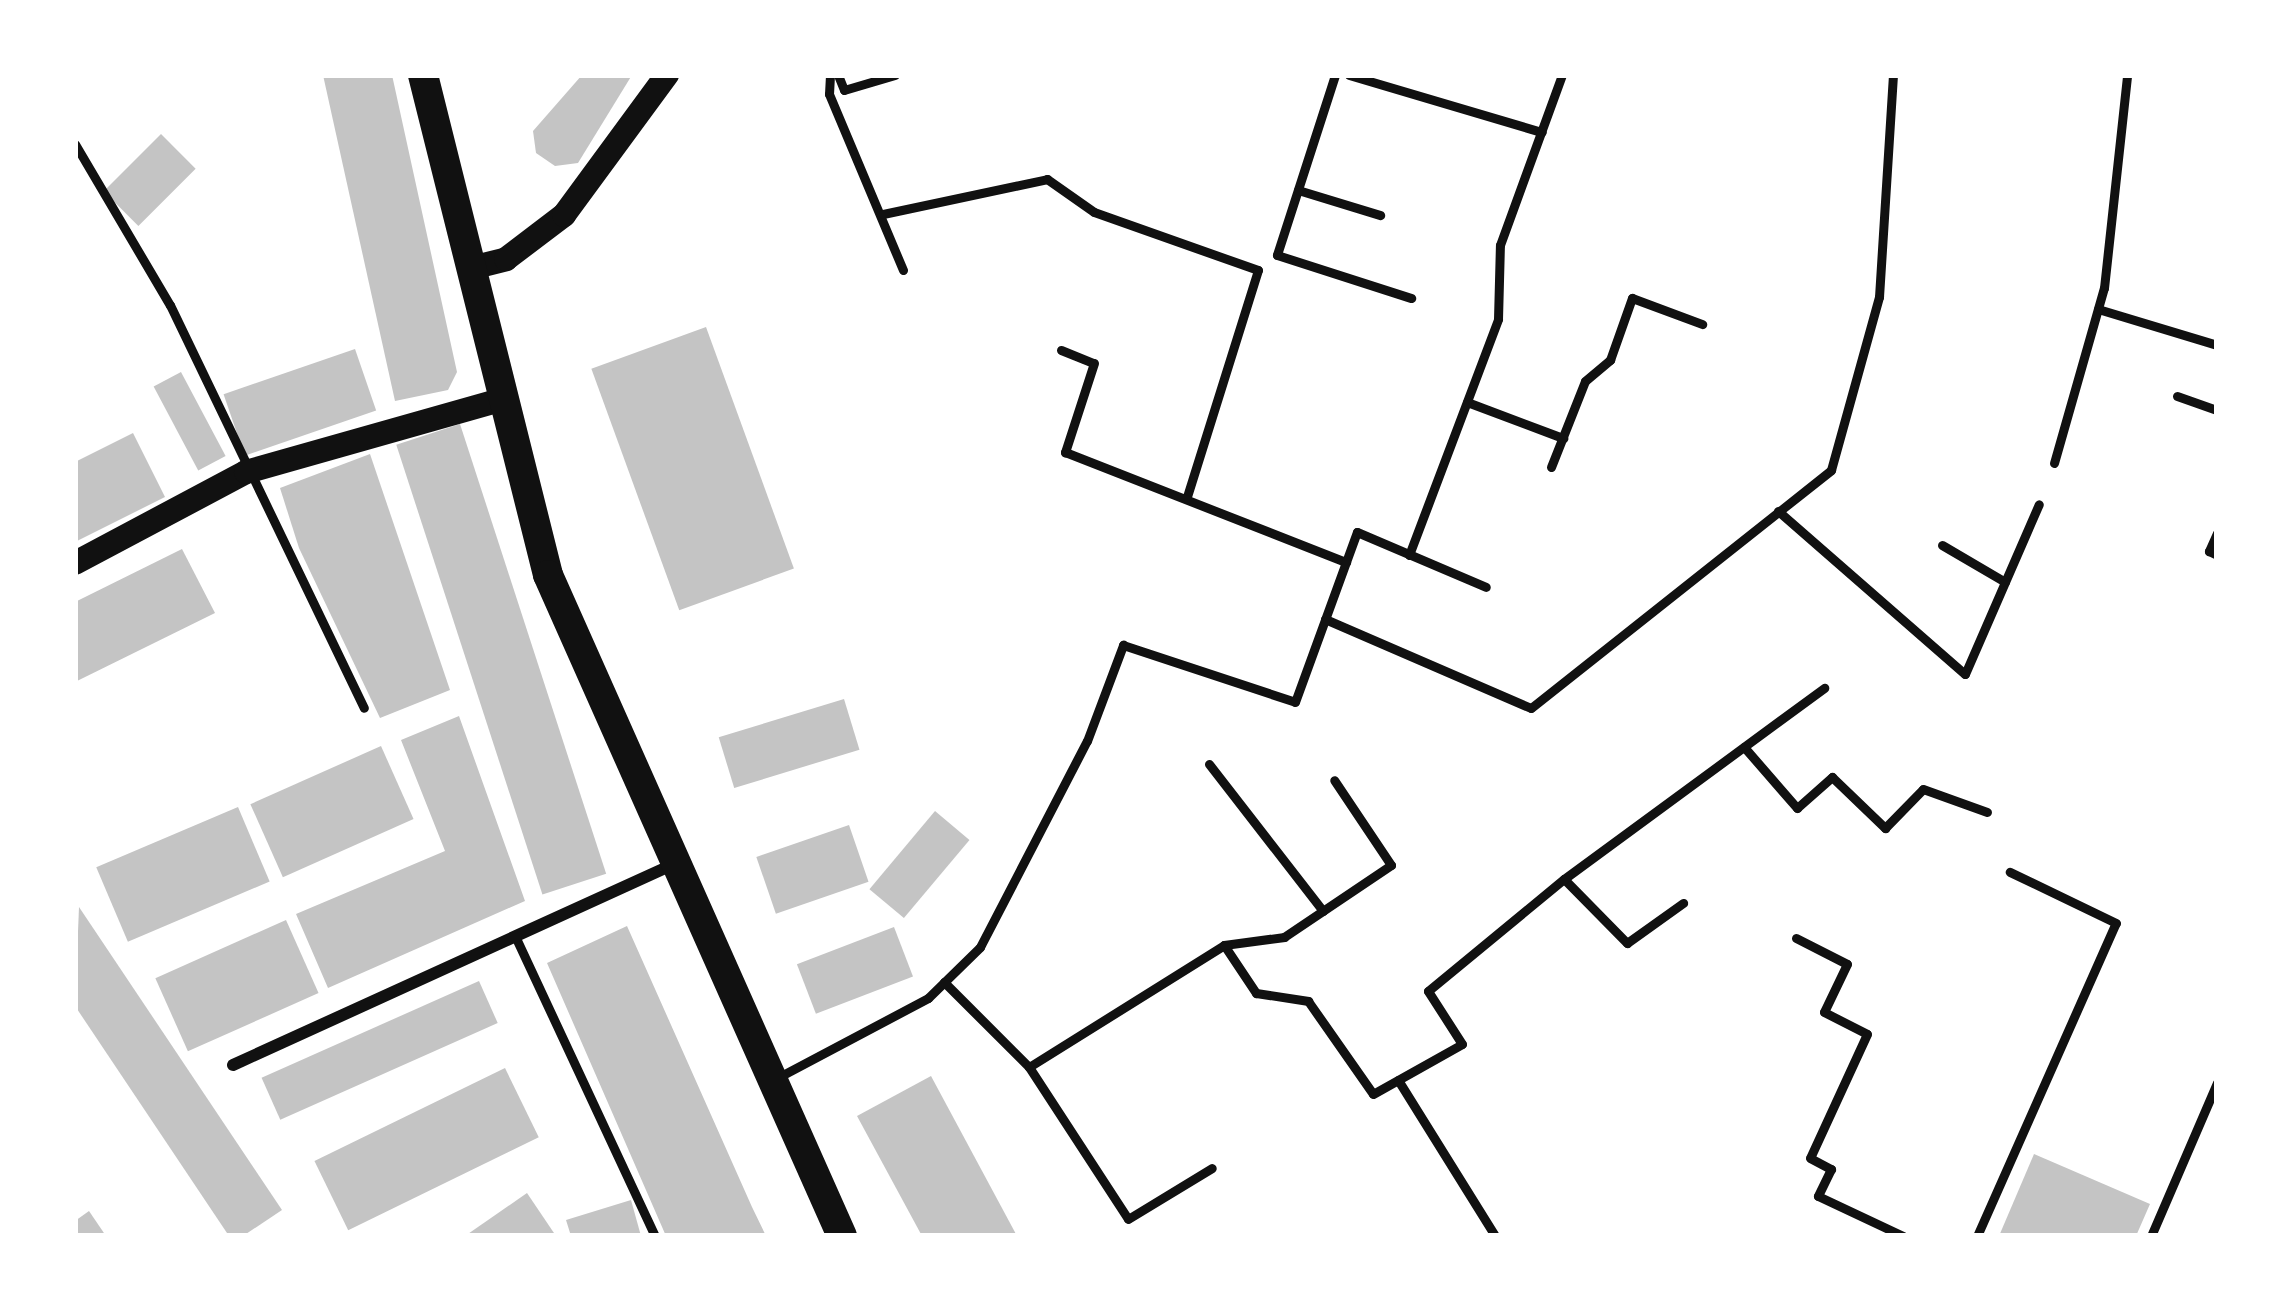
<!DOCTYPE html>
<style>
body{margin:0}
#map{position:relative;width:2292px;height:1311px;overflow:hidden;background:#fff;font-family:"Sofia Sans Condensed",sans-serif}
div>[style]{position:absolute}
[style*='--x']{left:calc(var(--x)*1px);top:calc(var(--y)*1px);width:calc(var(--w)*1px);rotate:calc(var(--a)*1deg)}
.building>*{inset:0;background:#c4c4c4;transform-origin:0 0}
.service>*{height:9px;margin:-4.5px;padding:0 4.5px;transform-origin:4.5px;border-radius:4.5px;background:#111}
.minor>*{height:12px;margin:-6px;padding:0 6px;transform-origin:6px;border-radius:6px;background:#111}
.secondary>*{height:24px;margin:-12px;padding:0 12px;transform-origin:12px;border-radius:12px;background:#111}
.primary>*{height:30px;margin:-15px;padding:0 15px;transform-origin:15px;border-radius:15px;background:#111}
span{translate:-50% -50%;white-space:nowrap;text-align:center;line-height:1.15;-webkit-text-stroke:9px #fff;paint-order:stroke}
.frame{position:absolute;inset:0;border:78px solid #fff;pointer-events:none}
</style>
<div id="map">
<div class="building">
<div style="clip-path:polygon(323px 75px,392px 75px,457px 372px,448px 390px,395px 401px)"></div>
<div style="clip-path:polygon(582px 75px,632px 75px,578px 163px,555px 166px,536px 153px,533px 131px)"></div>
<div style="left:161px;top:134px;width:49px;height:81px;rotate:45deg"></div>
<div style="left:706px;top:327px;width:257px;height:122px;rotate:70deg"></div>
<div style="left:355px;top:349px;width:65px;height:139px;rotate:71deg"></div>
<div style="left:181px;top:372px;width:95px;height:31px;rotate:62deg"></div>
<div style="left:460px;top:424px;width:473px;height:67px;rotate:72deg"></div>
<div style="clip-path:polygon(133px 433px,165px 497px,75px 542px,75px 462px)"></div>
<div style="clip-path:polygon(370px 454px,450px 690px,380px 718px,299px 548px,280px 488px)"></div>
<div style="clip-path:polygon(182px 549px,215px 613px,75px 682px,75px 602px)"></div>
<div style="left:844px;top:699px;width:53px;height:131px;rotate:73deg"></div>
<div style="clip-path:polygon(459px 716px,525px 901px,328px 988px,296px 914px,445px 851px,401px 740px)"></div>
<div style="left:381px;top:746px;width:80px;height:143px;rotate:66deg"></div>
<div style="left:238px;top:807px;width:81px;height:154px;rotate:67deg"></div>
<div style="left:935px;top:811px;width:45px;height:102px;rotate:40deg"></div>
<div style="left:849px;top:825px;width:60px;height:98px;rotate:71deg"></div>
<div style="clip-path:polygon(79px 907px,282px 1210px,243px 1236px,229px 1236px,75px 1006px)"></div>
<div style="left:286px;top:920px;width:80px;height:143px;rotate:66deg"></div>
<div style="clip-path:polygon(627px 926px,752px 1207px,766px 1236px,666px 1236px,547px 963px)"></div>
<div style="left:894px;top:927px;width:53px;height:104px;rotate:69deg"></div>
<div style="left:479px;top:981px;width:46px;height:238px;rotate:66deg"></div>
<div style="left:505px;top:1068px;width:77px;height:212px;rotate:64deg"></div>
<div style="clip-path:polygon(931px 1076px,1017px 1236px,922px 1236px,857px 1116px)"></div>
<div style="clip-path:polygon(2034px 1154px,2150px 1204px,2136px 1236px,1999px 1236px)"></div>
<div style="clip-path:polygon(527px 1193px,556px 1236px,465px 1236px)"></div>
<div style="clip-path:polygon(631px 1200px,641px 1236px,571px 1236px,566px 1220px)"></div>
<div style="clip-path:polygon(89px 1211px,106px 1236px,75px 1236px,75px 1221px)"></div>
</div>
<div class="service">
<div style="--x:830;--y:75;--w:19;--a:93"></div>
<div style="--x:829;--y:94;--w:191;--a:67.2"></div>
<div style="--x:838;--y:75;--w:16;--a:68"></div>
<div style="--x:844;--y:90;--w:53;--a:-16.4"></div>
<div style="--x:1335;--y:75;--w:189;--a:107.9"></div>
<div style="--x:1277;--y:255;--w:141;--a:17.8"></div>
<div style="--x:1349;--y:75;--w:201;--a:16.5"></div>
<div style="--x:75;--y:144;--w:187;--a:59.5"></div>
<div style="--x:170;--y:305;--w:447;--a:64.3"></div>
<div style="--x:1298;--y:190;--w:86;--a:17"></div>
<div style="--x:883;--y:214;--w:168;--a:-12"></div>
<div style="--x:1047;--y:179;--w:57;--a:35.1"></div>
<div style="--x:1094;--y:212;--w:174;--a:19.5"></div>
<div style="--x:1258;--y:270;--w:238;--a:107.4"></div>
<div style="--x:2098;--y:309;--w:124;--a:16.8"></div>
<div style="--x:1061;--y:350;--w:35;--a:22"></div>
<div style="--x:1094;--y:363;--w:94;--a:108"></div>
<div style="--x:1065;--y:452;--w:302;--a:21.4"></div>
<div style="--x:2177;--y:396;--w:42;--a:19.3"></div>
<div style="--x:1467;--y:402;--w:103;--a:20.6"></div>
<div style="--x:2054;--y:463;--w:182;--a:-74.1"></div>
<div style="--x:2104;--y:288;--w:214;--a:-83.8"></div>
<div style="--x:1551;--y:467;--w:92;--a:-68.4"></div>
<div style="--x:1585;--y:381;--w:33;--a:-40"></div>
<div style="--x:1610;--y:360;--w:66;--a:-70.5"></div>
<div style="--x:1632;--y:298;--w:75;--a:20.4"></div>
<div style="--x:1778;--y:511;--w:248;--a:41.1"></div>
<div style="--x:1965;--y:674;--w:185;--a:-66.5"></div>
<div style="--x:2217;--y:533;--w:20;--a:114"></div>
<div style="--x:2209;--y:551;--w:9;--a:27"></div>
<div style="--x:1942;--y:545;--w:73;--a:30.4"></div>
<div style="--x:1409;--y:555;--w:252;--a:-69.3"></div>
<div style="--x:1498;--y:319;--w:74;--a:-88.5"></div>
<div style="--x:1500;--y:245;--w:181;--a:-70"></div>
<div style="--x:1325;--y:619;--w:224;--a:23.4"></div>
<div style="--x:1531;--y:708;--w:383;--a:-38.4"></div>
<div style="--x:1831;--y:470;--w:180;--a:-74.5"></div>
<div style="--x:1879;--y:297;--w:222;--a:-86.4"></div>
<div style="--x:1744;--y:747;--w:81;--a:49"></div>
<div style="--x:1797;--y:808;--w:47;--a:-41.5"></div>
<div style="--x:1832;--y:777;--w:74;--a:43.9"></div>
<div style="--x:1885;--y:828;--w:54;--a:-45.7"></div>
<div style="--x:1923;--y:789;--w:68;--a:19.8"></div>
<div style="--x:1209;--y:764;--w:186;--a:52.2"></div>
<div style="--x:1564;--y:879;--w:90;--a:45.5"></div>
<div style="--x:1627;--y:943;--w:69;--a:-35.5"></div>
<div style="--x:515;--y:936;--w:331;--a:65"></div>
<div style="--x:1796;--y:938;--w:57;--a:27"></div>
<div style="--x:1847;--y:964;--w:53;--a:115.6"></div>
<div style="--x:1824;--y:1012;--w:48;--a:27.1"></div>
<div style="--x:1867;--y:1034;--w:136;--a:114.7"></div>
<div style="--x:1810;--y:1158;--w:24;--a:28"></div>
<div style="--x:1831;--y:1169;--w:30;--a:116"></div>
<div style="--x:1818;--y:1196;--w:94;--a:25.2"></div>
<div style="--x:1224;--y:945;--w:58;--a:56.3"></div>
<div style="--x:1256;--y:993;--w:53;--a:8.7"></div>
<div style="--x:1308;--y:1001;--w:113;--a:55"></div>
<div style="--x:1373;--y:1094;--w:102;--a:-29.3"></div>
<div style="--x:1462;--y:1044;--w:63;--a:-122.7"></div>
<div style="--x:1428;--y:991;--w:176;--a:-39.5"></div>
<div style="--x:1564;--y:879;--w:323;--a:-36.3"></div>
<div style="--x:944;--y:982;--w:120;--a:45"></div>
<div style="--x:1029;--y:1067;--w:230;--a:-32"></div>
<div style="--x:1224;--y:945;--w:61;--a:-7.6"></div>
<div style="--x:1284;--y:937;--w:129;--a:-33.9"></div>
<div style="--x:1391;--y:865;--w:102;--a:-123.8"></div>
<div style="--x:1029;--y:1067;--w:181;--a:56.9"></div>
<div style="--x:1128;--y:1219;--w:98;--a:-31.3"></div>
<div style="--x:777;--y:1078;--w:171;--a:-27.9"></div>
<div style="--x:928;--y:998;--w:73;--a:-44.4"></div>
<div style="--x:980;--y:947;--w:232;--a:-62.6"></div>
<div style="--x:1087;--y:741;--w:103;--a:-69.4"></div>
<div style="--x:1123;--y:645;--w:181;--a:18.3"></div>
<div style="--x:1295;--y:702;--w:181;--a:-70"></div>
<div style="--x:1357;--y:532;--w:140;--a:23.1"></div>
<div style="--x:1398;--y:1080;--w:184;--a:58.1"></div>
<div style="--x:1977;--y:1236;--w:342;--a:-66.1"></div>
<div style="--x:2116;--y:923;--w:118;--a:-154.3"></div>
<div style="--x:2151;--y:1236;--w:167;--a:-66.7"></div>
</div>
<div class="minor">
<div style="--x:233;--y:1065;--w:485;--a:-24.5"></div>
</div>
<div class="secondary">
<div style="--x:471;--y:268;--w:36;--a:-14"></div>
<div style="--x:506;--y:259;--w:73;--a:-37.2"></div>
<div style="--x:564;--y:215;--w:174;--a:-53.7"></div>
<div style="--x:75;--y:563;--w:194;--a:-28"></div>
<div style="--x:246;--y:472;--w:268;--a:-15.8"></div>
</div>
<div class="primary">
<div style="--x:423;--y:75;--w:515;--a:75.96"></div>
<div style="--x:548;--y:575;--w:723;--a:66.02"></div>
</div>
<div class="frame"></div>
</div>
